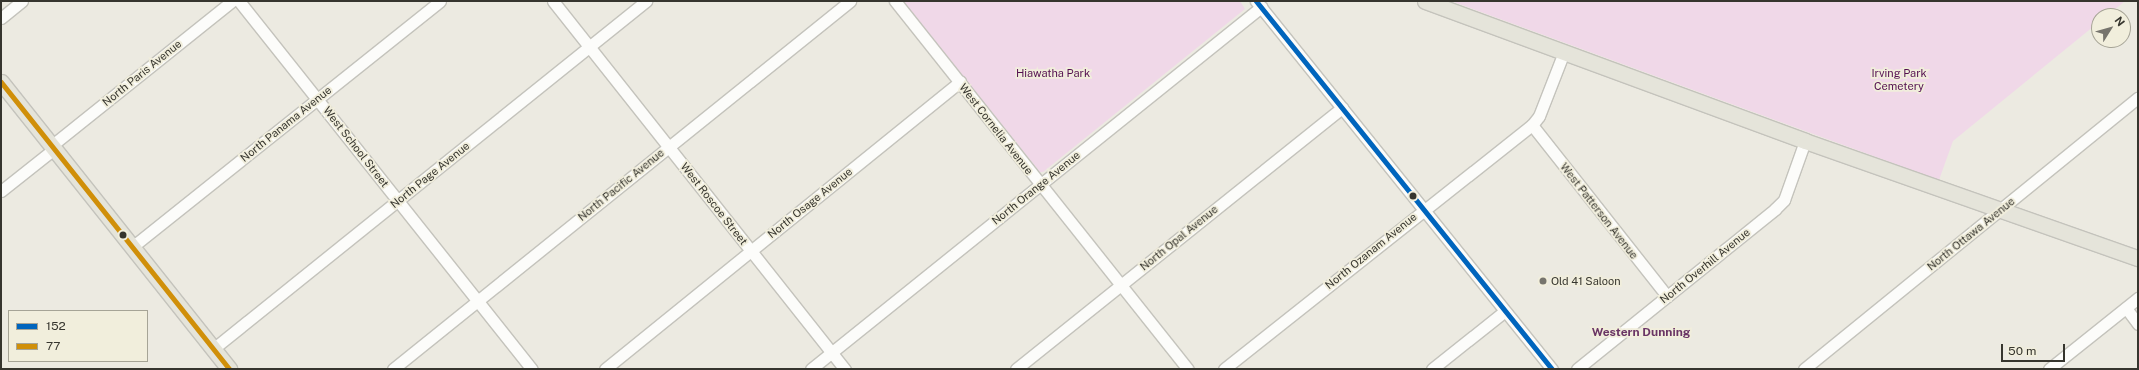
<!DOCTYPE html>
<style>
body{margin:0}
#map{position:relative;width:2139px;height:370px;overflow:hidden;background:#eceae1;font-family:"Public Sans",sans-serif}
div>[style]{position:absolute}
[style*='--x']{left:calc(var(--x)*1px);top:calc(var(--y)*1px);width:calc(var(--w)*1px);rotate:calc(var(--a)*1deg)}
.green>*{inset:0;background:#f0d8e8}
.roads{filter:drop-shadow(1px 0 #c4c3bc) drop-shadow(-1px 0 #c4c3bc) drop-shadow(0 1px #c4c3bc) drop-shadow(0 -1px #c4c3bc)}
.minor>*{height:11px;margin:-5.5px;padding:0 5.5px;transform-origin:5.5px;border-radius:5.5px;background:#fcfcfa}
.major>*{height:15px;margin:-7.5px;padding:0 7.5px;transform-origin:7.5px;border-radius:7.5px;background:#e5e4da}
.bus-1>*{height:5px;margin:-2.5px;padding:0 2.5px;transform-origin:2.5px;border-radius:2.5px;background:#0065bd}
.bus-2>*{height:5px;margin:-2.5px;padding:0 2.5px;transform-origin:2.5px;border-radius:2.5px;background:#d08f09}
.dots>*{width:11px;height:11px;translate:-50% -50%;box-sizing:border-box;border:2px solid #f1eedc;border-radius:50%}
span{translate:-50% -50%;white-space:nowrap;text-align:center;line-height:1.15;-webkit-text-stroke:3.5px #f1eedc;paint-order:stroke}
.street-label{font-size:11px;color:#36352e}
.park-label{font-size:11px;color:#540f50}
.poi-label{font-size:11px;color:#36352e}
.left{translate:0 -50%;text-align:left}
.neighbourhood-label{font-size:12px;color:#6a3565;font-weight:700}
.frame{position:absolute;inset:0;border:2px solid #36352e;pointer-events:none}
.legend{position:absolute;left:8px;top:310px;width:140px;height:52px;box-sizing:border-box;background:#f1eedc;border:1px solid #a6a496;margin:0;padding:5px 7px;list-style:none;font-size:12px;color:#36352e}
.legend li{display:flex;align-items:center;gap:8px;height:20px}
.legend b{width:20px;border:1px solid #a6a496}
.north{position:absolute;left:2091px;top:8px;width:40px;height:40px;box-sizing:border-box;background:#f1eedc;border:1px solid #a6a496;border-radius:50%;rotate:53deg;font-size:11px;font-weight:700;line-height:16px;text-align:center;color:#36352e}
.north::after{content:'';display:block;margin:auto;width:14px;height:18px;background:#76746d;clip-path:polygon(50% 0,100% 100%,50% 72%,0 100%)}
.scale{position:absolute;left:2001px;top:344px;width:64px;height:18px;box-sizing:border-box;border:2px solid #36352e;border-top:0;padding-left:5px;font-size:12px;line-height:14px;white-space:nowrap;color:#36352e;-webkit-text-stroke:3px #f1eedc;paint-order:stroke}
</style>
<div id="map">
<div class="green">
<div style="clip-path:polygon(903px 1px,1240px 1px,1245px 9px,1043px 172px,1040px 172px)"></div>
<div style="clip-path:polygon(1451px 1px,2125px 1px,2107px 16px,2099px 16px,2099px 22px,1953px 141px,1939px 180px)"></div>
</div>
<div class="roads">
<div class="minor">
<div style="--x:239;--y:1;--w:470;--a:51.5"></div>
<div style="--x:553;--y:1;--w:470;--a:51.6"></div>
<div style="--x:895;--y:1;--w:470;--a:51.5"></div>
<div style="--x:1256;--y:1;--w:472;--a:51.2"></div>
<div style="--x:1;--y:18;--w:27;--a:-39"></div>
<div style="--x:1532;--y:125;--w:218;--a:51.7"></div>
<div style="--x:51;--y:146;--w:232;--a:-38.7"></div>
<div style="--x:1;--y:191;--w:68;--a:-38.4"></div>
<div style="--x:132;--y:247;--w:394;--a:-38.6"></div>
<div style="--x:2126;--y:308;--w:20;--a:53"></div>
<div style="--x:213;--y:349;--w:556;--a:-38.79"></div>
<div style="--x:393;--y:369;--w:587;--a:-38.84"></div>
<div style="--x:605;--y:369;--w:457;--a:-39"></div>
<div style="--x:811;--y:369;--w:578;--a:-38.81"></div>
<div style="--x:1016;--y:369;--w:418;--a:-38.7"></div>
<div style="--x:1224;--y:369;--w:393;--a:-38.4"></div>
<div style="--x:1532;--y:125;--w:11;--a:-52"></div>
<div style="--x:1539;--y:116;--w:69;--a:-68.7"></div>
<div style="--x:1432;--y:369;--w:93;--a:-38.5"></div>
<div style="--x:1577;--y:369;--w:255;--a:-38.9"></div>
<div style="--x:1775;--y:209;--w:13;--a:-45"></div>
<div style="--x:1784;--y:200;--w:63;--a:-70.4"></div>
<div style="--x:1804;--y:369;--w:430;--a:-39.1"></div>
<div style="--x:2049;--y:369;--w:114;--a:-38.6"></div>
</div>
<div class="major">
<div style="--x:1425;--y:1;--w:405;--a:20.2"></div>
<div style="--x:1805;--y:141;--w:353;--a:19.4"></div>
<div style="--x:1;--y:82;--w:367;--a:51.5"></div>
</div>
</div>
<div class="bus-1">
<div style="--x:1256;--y:1;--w:472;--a:51.2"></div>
</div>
<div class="bus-2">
<div style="--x:1;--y:82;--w:367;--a:51.5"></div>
</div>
<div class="dots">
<div style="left:1413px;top:196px;background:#36352e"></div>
<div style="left:123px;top:235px;background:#36352e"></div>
<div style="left:1543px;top:281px;background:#76746d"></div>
</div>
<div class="street-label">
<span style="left:142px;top:73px;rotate:-39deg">North Paris Avenue</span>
<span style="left:286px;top:124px;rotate:-39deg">North Panama Avenue</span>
<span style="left:996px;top:129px;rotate:52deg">West Cornelia Avenue</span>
<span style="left:356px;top:147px;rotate:52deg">West School Street</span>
<span style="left:430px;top:175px;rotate:-39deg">North Page Avenue</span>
<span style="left:621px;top:185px;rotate:-39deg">North Pacific Avenue</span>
<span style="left:1036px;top:188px;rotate:-39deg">North Orange Avenue</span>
<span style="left:810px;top:203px;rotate:-39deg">North Osage Avenue</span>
<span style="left:714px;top:204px;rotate:52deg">West Roscoe Street</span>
<span style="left:1599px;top:211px;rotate:52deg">West Patterson Avenue</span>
<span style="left:1971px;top:234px;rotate:-39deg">North Ottawa Avenue</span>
<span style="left:1179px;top:238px;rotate:-39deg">North Opal Avenue</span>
<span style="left:1371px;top:251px;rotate:-39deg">North Ozanam Avenue</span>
<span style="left:1705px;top:266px;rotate:-39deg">North Overhill Avenue</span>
</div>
<div class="park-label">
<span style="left:1053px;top:73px">Hiawatha Park</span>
<span style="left:1899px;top:80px">Irving Park<br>Cemetery</span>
</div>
<div class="poi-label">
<span class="left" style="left:1551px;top:281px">Old 41 Saloon</span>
</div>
<div class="neighbourhood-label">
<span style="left:1641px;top:333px">Western Dunning</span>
</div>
<div class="frame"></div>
<ul class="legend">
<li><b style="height:5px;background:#0065bd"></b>152</li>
<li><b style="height:5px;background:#d08f09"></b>77</li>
</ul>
<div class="north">N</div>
<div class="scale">50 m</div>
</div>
